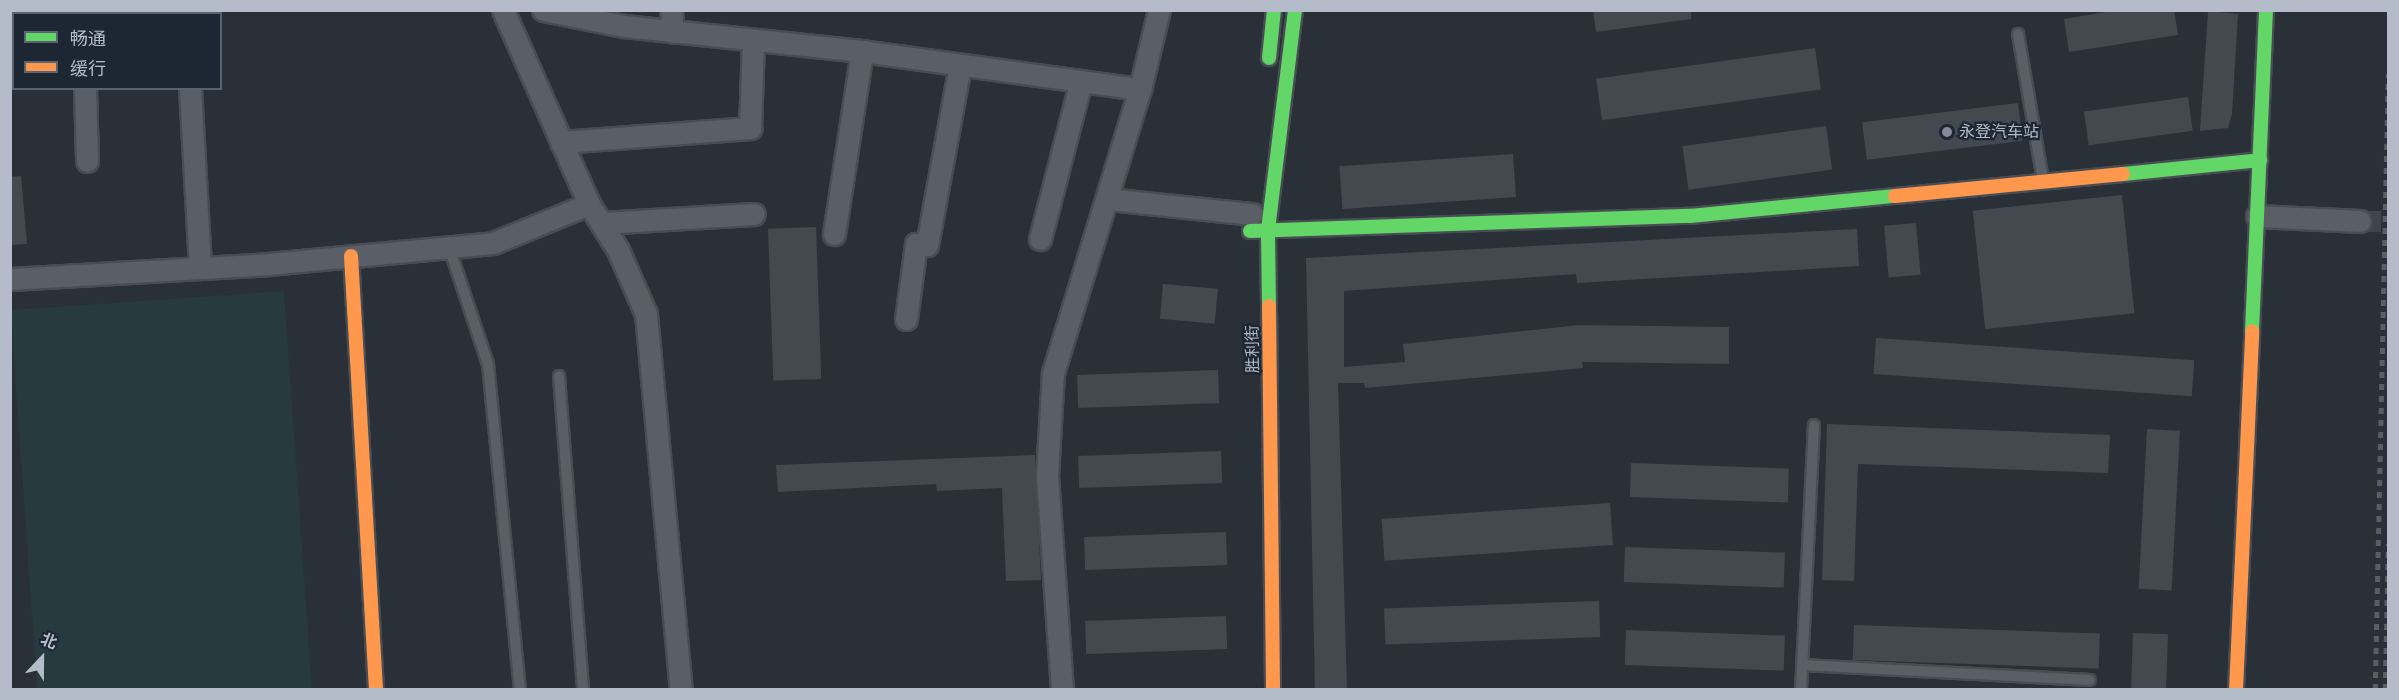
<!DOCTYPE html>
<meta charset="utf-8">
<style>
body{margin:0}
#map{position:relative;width:2399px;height:700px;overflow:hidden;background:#2a3038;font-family:"Public Sans","Noto Sans SC",sans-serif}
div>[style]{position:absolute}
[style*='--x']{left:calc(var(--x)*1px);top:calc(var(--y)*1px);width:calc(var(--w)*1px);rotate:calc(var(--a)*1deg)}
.green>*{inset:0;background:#273a3e;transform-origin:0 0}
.building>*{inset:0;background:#444950;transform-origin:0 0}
.street-tunnel>*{height:21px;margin-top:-10.5px;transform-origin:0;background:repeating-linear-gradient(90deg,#3f454e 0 21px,transparent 0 31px)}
.roads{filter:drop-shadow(2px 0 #484c53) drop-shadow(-2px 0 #484c53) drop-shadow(0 2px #484c53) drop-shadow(0 -2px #484c53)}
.lane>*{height:10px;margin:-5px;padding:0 5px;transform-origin:5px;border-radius:5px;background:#5a5e66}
.street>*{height:21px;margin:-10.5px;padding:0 10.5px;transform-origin:10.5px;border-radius:10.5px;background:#5a5e66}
.fast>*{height:14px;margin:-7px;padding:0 7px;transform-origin:7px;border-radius:7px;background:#63d668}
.slow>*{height:14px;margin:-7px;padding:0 7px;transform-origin:7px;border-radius:7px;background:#ff974d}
.rail>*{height:4.5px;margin-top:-2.25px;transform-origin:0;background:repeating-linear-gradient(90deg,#595d64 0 6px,transparent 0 12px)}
.dots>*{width:16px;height:16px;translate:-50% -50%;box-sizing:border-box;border:3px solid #1d2633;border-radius:50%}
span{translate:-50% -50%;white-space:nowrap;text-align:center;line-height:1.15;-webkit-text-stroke:4.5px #1d2633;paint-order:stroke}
.poi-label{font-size:16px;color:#b4bcc9}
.left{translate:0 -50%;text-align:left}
.street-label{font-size:16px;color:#b4bcc9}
.frame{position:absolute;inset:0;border:12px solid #b4bcc9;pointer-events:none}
.legend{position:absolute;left:12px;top:12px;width:210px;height:78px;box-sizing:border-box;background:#1d2633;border:2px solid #59626f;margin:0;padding:8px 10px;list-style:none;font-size:18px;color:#b4bcc9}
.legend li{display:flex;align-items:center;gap:12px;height:30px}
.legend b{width:30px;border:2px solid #59626f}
.north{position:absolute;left:12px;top:628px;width:60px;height:60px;-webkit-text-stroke:4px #1d2633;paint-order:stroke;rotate:22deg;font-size:16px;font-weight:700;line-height:24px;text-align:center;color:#b4bcc9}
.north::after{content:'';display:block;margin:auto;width:21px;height:27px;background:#b4bcc9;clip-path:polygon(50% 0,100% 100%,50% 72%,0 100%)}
</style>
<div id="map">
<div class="green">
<div style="left:284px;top:291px;width:399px;height:274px;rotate:86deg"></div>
</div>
<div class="building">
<div style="clip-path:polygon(1593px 10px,1691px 10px,1691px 19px,1596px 32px)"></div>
<div style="clip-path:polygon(2118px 10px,2174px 10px,2178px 35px,2069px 52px,2064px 19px)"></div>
<div style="clip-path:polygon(2208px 11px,2238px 14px,2232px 114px,2228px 128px,2200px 131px)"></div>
<div style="left:1815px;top:48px;width:42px;height:221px;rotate:82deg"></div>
<div style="left:2188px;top:97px;width:34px;height:105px;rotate:82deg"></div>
<div style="left:2018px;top:103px;width:38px;height:157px;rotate:83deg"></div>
<div style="left:1826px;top:126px;width:44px;height:145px;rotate:82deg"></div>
<div style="left:1513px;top:154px;width:43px;height:174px;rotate:86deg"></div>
<div style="clip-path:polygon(21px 176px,27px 244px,10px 245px,10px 177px)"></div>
<div style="left:2122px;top:195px;width:119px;height:150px;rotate:84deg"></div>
<div style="left:1916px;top:223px;width:52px;height:32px;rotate:85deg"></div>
<div style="left:816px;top:227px;width:152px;height:48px;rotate:88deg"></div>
<div style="clip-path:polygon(1857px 229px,1859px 266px,1577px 283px,1576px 274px,1344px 291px,1344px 367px,1405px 362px,1403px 344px,1579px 325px,1729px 327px,1729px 364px,1582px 362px,1583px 368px,1365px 388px,1364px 383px,1338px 383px,1347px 690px,1315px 690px,1306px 258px)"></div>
<div style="left:1163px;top:284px;width:55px;height:35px;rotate:5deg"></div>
<div style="left:1876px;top:338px;width:319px;height:36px;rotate:4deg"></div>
<div style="left:1218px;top:370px;width:33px;height:141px;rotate:88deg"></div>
<div style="clip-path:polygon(1827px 424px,2110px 435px,2108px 473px,1858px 464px,1854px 581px,1822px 580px)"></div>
<div style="left:2147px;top:429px;width:33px;height:160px;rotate:3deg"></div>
<div style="left:1221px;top:451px;width:32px;height:143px;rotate:88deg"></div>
<div style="clip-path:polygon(1035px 455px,1041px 580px,1006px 581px,1002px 488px,937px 491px,936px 484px,778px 492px,776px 465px)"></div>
<div style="left:1631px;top:463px;width:158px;height:34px;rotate:2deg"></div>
<div style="left:1610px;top:503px;width:42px;height:229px;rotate:86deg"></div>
<div style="left:1226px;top:532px;width:33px;height:142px;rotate:88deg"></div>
<div style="left:1625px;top:547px;width:160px;height:35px;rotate:2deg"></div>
<div style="left:1599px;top:601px;width:36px;height:215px;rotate:88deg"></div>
<div style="left:1226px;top:616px;width:33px;height:141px;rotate:88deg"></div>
<div style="left:1854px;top:625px;width:246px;height:35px;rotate:2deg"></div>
<div style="left:1626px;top:630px;width:159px;height:35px;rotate:2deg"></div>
<div style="left:2133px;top:633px;width:35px;height:57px;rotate:2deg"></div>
</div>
<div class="street-tunnel">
<div style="--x:2360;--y:221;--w:28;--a:0"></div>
</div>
<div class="roads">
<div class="lane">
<div style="--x:2018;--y:34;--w:149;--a:80.3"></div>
<div style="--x:449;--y:247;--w:123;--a:71.6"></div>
<div style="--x:488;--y:364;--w:328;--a:84.4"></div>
<div style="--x:559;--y:376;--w:315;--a:85.6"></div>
<div style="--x:1803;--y:665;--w:287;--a:3"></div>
<div style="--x:1801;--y:690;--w:265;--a:-87.2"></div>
</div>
<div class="street">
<div style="--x:82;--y:10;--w:4;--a:76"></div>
<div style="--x:186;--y:10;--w:4;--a:90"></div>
<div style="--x:543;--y:10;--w:83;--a:11.2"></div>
<div style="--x:624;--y:26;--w:239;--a:6"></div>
<div style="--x:862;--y:51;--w:281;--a:7.8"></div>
<div style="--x:671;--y:10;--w:22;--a:85"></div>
<div style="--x:85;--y:88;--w:73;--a:88.4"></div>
<div style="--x:190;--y:88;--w:180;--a:86.8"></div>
<div style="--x:561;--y:142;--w:190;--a:-4.2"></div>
<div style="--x:750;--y:128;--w:88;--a:-88"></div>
<div style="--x:1107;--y:199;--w:146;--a:5.9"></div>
<div style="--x:589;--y:204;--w:54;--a:57.8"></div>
<div style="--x:618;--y:250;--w:70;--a:66.4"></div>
<div style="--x:646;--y:314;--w:378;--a:84.7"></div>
<div style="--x:2257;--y:216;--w:103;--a:2.8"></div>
<div style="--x:601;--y:223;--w:153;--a:-3.4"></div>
<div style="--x:834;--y:234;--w:185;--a:-81.3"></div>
<div style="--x:1040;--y:239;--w:163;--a:-75.5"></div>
<div style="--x:10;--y:279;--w:258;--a:-3.3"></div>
<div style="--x:268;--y:264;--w:226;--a:-5.3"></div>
<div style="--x:493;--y:243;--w:104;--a:-22.1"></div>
<div style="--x:589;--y:204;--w:212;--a:-113.9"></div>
<div style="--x:906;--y:319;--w:76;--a:-82.4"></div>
<div style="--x:916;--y:244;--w:11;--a:5"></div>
<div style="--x:927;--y:245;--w:183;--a:-79.6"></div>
<div style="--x:1062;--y:690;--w:215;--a:-94"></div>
<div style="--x:1047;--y:476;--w:103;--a:-86.7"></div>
<div style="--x:1053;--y:373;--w:297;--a:-73"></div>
<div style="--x:1140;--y:89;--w:81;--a:-76.5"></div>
</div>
<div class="fast">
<div style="--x:1269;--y:58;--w:48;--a:-84.1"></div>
<div style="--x:2123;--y:174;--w:138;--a:-5.8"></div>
<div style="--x:1250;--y:231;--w:440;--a:-2"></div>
<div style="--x:1690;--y:216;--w:206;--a:-5.6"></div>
<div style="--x:1269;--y:306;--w:76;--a:-90.8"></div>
<div style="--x:1268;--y:230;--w:222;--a:-83"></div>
<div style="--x:2252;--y:331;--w:321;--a:-87.5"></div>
</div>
<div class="slow">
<div style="--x:1895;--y:196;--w:229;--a:-5.5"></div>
<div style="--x:351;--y:256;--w:435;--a:86.7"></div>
<div style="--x:1269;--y:306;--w:384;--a:89.4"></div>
<div style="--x:2236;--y:690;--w:359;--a:-87.4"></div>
</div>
</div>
<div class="rail">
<div style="--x:2375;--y:690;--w:616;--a:-88.79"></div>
<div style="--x:2385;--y:690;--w:146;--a:-88.8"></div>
</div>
<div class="dots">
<div style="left:1947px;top:132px;background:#848b96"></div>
</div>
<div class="poi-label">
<span class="left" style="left:1959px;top:132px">永登汽车站</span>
</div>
<div class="street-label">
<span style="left:1253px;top:349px;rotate:-91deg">胜利街</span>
</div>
<div class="frame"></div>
<ul class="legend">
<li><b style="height:8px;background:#63d668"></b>畅通</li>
<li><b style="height:8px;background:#ff974d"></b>缓行</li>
</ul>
<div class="north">北</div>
</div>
